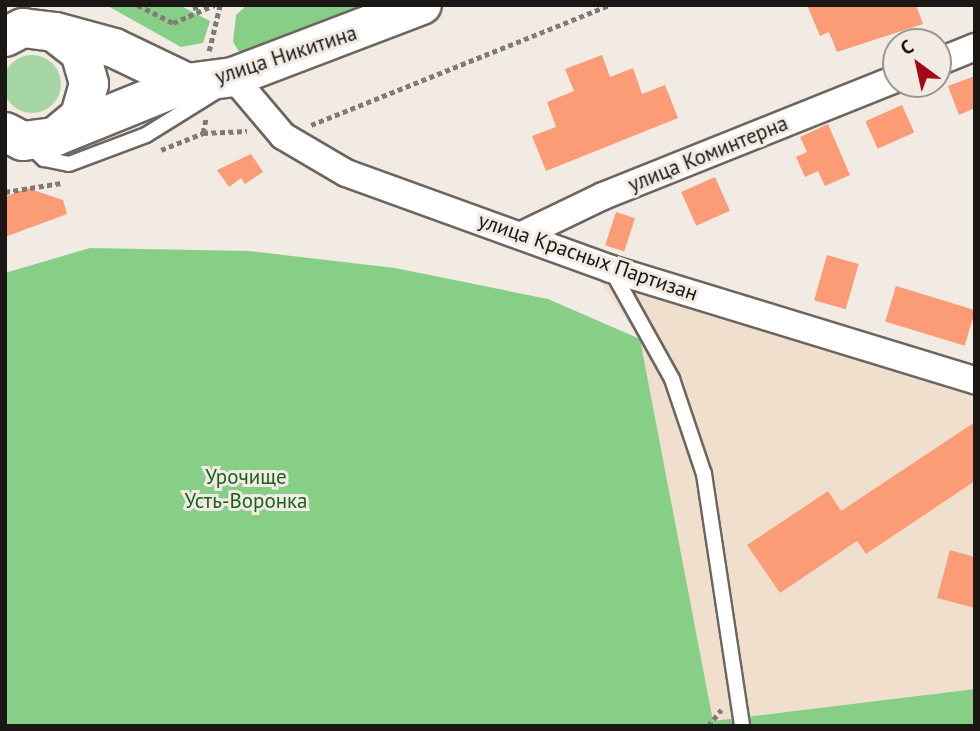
<!DOCTYPE html>
<meta charset="utf-8">
<style>
body{margin:0}
#map{position:relative;width:980px;height:731px;overflow:hidden;background:#f2ebe4;font-family:"PT Sans",sans-serif}
div>[style]{position:absolute}
[style*='--x']{left:calc(var(--x)*1px);top:calc(var(--y)*1px);width:calc(var(--w)*1px);rotate:calc(var(--a)*1deg)}
.medical>*{inset:0;background:#f0dfcd}
.green>*{inset:0;background:#a6d6a4}
.round{border-radius:50%}
.forest>*{inset:0;background:#87cf87}
.building>*{inset:0;background:#fb9c77;transform-origin:0 0}
.path>*{height:4.5px;margin-top:-2.25px;transform-origin:0;background:repeating-linear-gradient(90deg,#807b77 0 5px,transparent 0 8.5px)}
.roads{filter:drop-shadow(2px 0 #6d6660) drop-shadow(-2px 0 #6d6660) drop-shadow(0 2px #6d6660) drop-shadow(0 -2px #6d6660)}
.service>*{height:14px;margin:-7px;padding:0 7px;transform-origin:7px;border-radius:7px;background:#fff}
.minor>*{height:26px;margin:-13px;padding:0 13px;transform-origin:13px;border-radius:13px;background:#fff}
.secondary>*{height:38px;margin:-19px;padding:0 19px;transform-origin:19px;border-radius:19px;background:#fff}
span{translate:-50% -50%;white-space:nowrap;text-align:center;line-height:1.15;-webkit-text-stroke:6px #f2ebe4;paint-order:stroke}
.street-label{font-size:21px;color:#1a1715}
.park-label{font-size:21px;color:#18611e}
.frame{position:absolute;inset:0;border:7px solid #1a1715;pointer-events:none}
.north{position:absolute;left:882px;top:28px;width:70px;height:70px;box-sizing:border-box;background:#f2ebe4;border:2px solid #9c9691;border-radius:50%;rotate:327deg;font-size:19px;font-weight:700;line-height:28px;text-align:center;color:#1a1715}
.north::after{content:'';display:block;margin:auto;width:24px;height:32px;background:#a30817;clip-path:polygon(50% 0,100% 100%,50% 72%,0 100%)}
</style>
<div id="map">
<div class="medical">
<div style="clip-path:polygon(600px 281px,975px 397px,975px 689px,713px 721px,640px 339px)"></div>
</div>
<div class="green">
<div class="round" style="left:3px;top:55px;width:58px;height:58px"></div>
</div>
<div class="forest">
<div style="clip-path:polygon(106px 5px,179px 5px,210px 21px,203px 43px,181px 47px)"></div>
<div style="clip-path:polygon(247px 5px,369px 5px,240px 53px,233px 42px,236px 15px)"></div>
<div style="clip-path:polygon(90px 248px,249px 251px,395px 268px,548px 299px,640px 339px,713px 721px,975px 689px,975px 726px,5px 726px,5px 273px)"></div>
</div>
<div class="building">
<div style="clip-path:polygon(807px 5px,916px 5px,923px 24px,837px 52px,829px 32px,820px 36px)"></div>
<div style="clip-path:polygon(602px 55px,610px 77px,633px 68px,642px 94px,665px 85px,678px 118px,546px 171px,532px 136px,556px 127px,547px 102px,574px 91px,565px 69px)"></div>
<div style="clip-path:polygon(975px 76px,975px 108px,959px 115px,948px 86px)"></div>
<div style="left:902px;top:105px;width:30px;height:40px;rotate:66deg"></div>
<div style="clip-path:polygon(828px 124px,850px 175px,825px 186px,818px 171px,805px 177px,796px 157px,807px 152px,800px 137px)"></div>
<div style="clip-path:polygon(251px 154px,263px 172px,245px 184px,241px 178px,229px 187px,217px 170px)"></div>
<div style="left:715px;top:177px;width:37px;height:37px;rotate:66deg"></div>
<div style="clip-path:polygon(27px 188px,63px 200px,67px 214px,5px 237px,5px 197px)"></div>
<div style="left:616px;top:212px;width:20px;height:35px;rotate:18deg"></div>
<div style="left:827px;top:255px;width:33px;height:47px;rotate:16deg"></div>
<div style="left:896px;top:286px;width:83px;height:37px;rotate:17deg"></div>
<div style="clip-path:polygon(975px 422px,975px 481px,866px 554px,857px 541px,780px 593px,747px 545px,828px 491px,841px 511px)"></div>
<div style="clip-path:polygon(950px 550px,975px 557px,975px 608px,937px 598px)"></div>
</div>
<div class="path">
<div style="--x:138;--y:5;--w:39;--a:27"></div>
<div style="--x:173;--y:23;--w:45;--a:-23.7"></div>
<div style="--x:195;--y:5;--w:8;--a:76"></div>
<div style="--x:209;--y:51;--w:47;--a:-76.6"></div>
<div style="--x:311;--y:125;--w:321;--a:-21.9"></div>
<div style="--x:203;--y:133;--w:44;--a:-2.6"></div>
<div style="--x:161;--y:150;--w:45;--a:-22"></div>
<div style="--x:203;--y:133;--w:15;--a:-79"></div>
<div style="--x:5;--y:192;--w:57;--a:-9.1"></div>
<div style="--x:708;--y:726;--w:21;--a:-51"></div>
</div>
<div class="roads">
<div class="service">
<div style="--x:31;--y:147;--w:18;--a:43"></div>
<div style="--x:44;--y:159;--w:25;--a:11"></div>
<div style="--x:69;--y:164;--w:82;--a:-20.6"></div>
<div style="--x:146;--y:135;--w:81;--a:-31.9"></div>
<div style="--x:612;--y:271;--w:124;--a:60.9"></div>
<div style="--x:672;--y:379;--w:100;--a:71.4"></div>
<div style="--x:704;--y:474;--w:255;--a:81.4"></div>
</div>
<div class="minor">
<div style="--x:938;--y:62;--w:40;--a:-22"></div>
<div style="--x:233;--y:77;--w:77;--a:49.7"></div>
<div style="--x:283;--y:136;--w:73;--a:30.4"></div>
<div style="--x:346;--y:173;--w:282;--a:19.9"></div>
<div style="--x:611;--y:269;--w:381;--a:17"></div>
<div style="--x:522;--y:235;--w:90;--a:-25.7"></div>
<div style="--x:603;--y:196;--w:315;--a:-21.8"></div>
</div>
<div class="secondary">
<div style="--x:56;--y:32;--w:60;--a:15.4"></div>
<div style="--x:114;--y:48;--w:81;--a:25.6"></div>
<div style="--x:5;--y:37;--w:20;--a:-27"></div>
<div style="--x:23;--y:28;--w:31;--a:7"></div>
<div style="--x:54;--y:32;--w:33;--a:38"></div>
<div style="--x:80;--y:52;--w:33;--a:74"></div>
<div style="--x:89;--y:84;--w:33;--a:106"></div>
<div style="--x:80;--y:116;--w:31;--a:140"></div>
<div style="--x:5;--y:132;--w:20;--a:27"></div>
<div style="--x:23;--y:141;--w:31;--a:-7"></div>
<div style="--x:54;--y:137;--w:144;--a:-22.1"></div>
<div style="--x:187;--y:83;--w:46;--a:-7.4"></div>
<div style="--x:233;--y:77;--w:202;--a:-20.9"></div>
</div>
</div>
<div class="street-label">
<span style="left:286px;top:55px;rotate:-18deg">улица Никитина</span>
<span style="left:708px;top:154px;rotate:-22deg">улица Коминтерна</span>
<span style="left:588px;top:257px;rotate:19deg">улица Красных Партизан</span>
</div>
<div class="park-label">
<span style="left:246px;top:489px">Урочище<br>Усть-Воронка</span>
</div>
<div class="frame"></div>
<div class="north">С</div>
</div>
